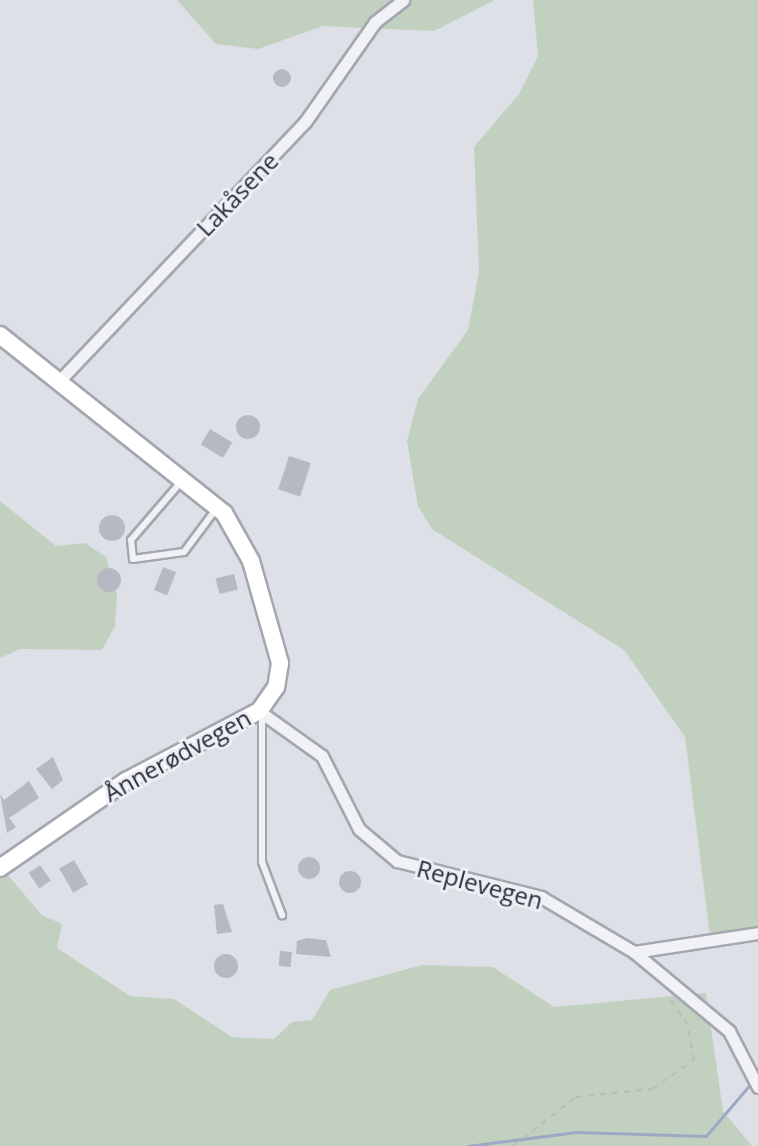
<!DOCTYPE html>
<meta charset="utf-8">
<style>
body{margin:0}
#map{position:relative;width:758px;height:1146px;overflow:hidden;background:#dee0e7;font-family:"Open Sans",sans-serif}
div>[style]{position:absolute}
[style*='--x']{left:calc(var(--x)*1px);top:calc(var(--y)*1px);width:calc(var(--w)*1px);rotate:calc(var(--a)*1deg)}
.green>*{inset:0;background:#c2d0c0}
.stream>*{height:3px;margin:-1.5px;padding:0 1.5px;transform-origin:1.5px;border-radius:1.5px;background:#9ca9c4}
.building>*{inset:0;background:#b6b9c3;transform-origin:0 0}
.round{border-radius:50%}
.path>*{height:2px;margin-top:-1px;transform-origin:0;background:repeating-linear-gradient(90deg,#b9bbc1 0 6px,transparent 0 12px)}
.roads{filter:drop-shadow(2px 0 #a4a7b0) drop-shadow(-2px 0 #a4a7b0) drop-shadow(0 2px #a4a7b0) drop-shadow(0 -2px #a4a7b0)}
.lane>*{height:6px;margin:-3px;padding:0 3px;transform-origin:3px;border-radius:3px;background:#f1f2f5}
.street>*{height:11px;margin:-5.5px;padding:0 5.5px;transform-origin:5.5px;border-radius:5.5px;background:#f1f2f5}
.secondary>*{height:16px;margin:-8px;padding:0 8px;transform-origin:8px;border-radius:8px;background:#fff}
span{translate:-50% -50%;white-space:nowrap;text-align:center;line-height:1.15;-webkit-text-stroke:6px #eeeff4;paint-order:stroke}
.street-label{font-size:24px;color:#292d3c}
</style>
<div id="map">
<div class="green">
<div style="clip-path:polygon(177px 0,495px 0,434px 31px,323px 26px,258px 49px,216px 44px)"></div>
<div style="clip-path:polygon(533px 0,758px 0,758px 941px,725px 946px,710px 937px,685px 737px,624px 650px,432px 529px,418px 506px,407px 441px,418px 399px,468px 330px,479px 271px,474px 147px,519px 94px,538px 56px)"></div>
<div style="clip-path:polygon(0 501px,56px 546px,85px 543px,106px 557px,117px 595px,115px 626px,102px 650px,20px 649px,0 658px)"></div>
<div style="clip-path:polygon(0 866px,42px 915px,62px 924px,57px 948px,130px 996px,174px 999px,232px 1037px,274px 1039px,292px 1022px,312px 1020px,330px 990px,422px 965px,493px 967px,554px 1007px,706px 993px,723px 1111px,752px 1146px,0 1146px)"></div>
</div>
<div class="stream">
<div style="--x:468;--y:1146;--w:109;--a:-7.4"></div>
<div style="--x:576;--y:1132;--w:130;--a:1.8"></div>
<div style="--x:706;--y:1136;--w:72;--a:-49.5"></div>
</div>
<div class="building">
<div class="round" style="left:273px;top:69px;width:18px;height:18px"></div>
<div class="round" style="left:236px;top:415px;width:24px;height:24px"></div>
<div style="left:210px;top:429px;width:26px;height:18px;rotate:31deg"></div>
<div style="left:289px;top:456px;width:23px;height:35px;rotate:18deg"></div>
<div class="round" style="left:99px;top:515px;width:26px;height:26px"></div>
<div style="left:163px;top:567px;width:14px;height:25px;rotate:21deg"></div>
<div class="round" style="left:97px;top:568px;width:24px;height:24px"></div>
<div style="left:234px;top:574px;width:16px;height:19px;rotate:76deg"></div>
<div style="clip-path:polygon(53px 757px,63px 780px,52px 789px,36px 769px)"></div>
<div style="clip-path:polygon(29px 781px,39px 798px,9px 818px,16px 827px,7px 833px,0 794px,4px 800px)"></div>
<div class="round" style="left:298px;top:857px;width:22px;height:22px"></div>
<div style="left:74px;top:860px;width:28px;height:17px;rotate:60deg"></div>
<div style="left:40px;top:865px;width:19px;height:14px;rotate:55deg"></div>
<div class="round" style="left:339px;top:871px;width:22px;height:22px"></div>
<div style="clip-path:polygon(223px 904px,232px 932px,217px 934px,214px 905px)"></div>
<div style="clip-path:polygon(307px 938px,326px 940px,331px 957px,296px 954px,297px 941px)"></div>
<div style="left:280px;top:951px;width:12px;height:15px;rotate:5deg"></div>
<div class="round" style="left:214px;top:954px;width:24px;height:24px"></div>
</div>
<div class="path">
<div style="--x:513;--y:1146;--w:80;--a:-37.9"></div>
<div style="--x:576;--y:1097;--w:76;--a:-6"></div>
<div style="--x:652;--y:1089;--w:51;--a:-34.6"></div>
<div style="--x:694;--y:1060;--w:36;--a:-100"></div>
<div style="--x:688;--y:1025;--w:32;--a:-125"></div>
</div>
<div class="roads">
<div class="lane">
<div style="--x:180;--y:483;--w:75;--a:130.7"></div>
<div style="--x:131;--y:540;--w:19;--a:84"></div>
<div style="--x:133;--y:559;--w:51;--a:-7.8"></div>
<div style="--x:184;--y:552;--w:54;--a:-53.3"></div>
<div style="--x:262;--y:715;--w:147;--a:90"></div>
<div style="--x:262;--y:862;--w:57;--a:69.3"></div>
</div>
<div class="street">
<div style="--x:60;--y:380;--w:356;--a:-46.5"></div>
<div style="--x:305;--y:122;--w:122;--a:-55"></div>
<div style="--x:375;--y:22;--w:36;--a:-38"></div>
<div style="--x:259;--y:711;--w:77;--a:35.5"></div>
<div style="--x:322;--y:756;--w:82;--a:63.1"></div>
<div style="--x:359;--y:829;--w:50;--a:40.1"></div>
<div style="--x:397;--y:861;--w:148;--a:14"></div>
<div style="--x:541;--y:897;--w:108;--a:30.6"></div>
<div style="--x:634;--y:952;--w:125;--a:-8.7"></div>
<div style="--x:634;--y:952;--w:124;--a:39.7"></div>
<div style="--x:729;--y:1031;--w:63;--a:62.6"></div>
</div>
<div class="secondary">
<div style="--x:0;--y:335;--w:286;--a:38.5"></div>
<div style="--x:224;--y:513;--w:55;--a:60.6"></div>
<div style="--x:251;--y:561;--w:106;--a:74.1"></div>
<div style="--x:280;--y:663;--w:24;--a:99"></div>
<div style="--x:276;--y:687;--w:29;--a:125"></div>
<div style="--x:259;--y:711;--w:150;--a:152.2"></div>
<div style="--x:126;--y:781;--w:153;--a:145.4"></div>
</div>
</div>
<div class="street-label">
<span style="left:237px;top:194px;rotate:-46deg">Lakåsene</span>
<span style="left:177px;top:755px;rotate:-29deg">Ånnerødvegen</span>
<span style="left:480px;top:884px;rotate:15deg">Replevegen</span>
</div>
</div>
